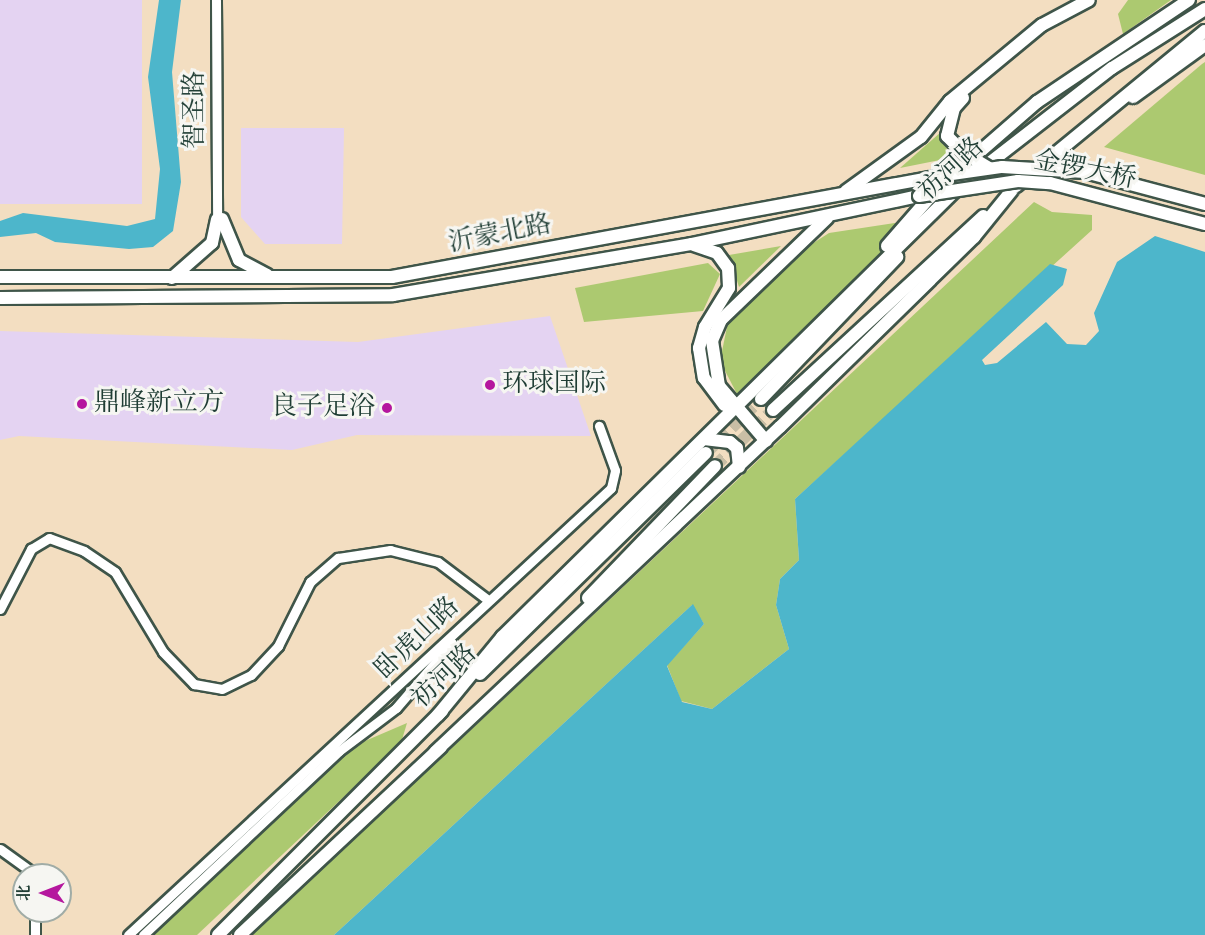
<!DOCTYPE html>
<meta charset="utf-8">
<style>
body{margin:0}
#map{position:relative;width:1205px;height:935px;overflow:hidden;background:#f3dec1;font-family:"Sorts Mill Goudy","Noto Serif SC",serif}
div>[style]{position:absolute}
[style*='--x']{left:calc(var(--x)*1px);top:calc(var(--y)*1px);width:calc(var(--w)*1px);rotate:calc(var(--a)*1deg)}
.built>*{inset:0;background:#e4d3f2;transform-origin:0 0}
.green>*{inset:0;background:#acc970}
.water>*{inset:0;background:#4db6cb}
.major-tunnel>*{height:12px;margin-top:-6px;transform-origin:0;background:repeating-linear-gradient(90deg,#c9bea5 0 12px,transparent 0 18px)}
.roads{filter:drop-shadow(2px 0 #3f5549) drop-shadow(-2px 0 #3f5549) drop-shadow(0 2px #3f5549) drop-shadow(0 -2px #3f5549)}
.minor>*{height:9px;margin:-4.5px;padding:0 4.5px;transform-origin:4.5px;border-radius:4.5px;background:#fff}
.major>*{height:12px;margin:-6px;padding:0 6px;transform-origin:6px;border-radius:6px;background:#fff}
.bridges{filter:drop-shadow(2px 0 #3f5549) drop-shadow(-2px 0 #3f5549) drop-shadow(0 2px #3f5549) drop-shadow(0 -2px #3f5549)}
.major-bridge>*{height:12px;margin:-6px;padding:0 6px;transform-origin:6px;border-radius:6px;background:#fff}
.dots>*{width:16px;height:16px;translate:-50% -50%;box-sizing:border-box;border:3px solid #f6f6f2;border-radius:50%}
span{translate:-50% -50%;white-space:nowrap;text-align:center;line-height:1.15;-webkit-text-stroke:6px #f6f6f2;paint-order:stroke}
.street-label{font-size:26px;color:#1f3d34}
.poi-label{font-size:26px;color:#1f3d34}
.left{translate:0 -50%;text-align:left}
.right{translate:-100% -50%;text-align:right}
.north{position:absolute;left:12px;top:863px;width:60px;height:60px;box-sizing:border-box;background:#f6f6f2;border:2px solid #a0aca6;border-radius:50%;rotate:270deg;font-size:16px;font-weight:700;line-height:24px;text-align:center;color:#1f3d34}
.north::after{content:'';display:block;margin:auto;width:21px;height:27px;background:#b5179e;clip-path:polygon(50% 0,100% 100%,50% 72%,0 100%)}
</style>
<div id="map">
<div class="built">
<div style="left:0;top:0;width:142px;height:204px"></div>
<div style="clip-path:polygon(241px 128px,344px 128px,342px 244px,265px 244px,241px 217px)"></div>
<div style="clip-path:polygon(550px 316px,591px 436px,357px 435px,292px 450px,19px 436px,0 440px,0 331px,358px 342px)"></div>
</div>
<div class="green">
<div style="clip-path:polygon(1128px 0,1171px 0,1123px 34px,1118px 14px)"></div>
<div style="clip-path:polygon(1205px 62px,1205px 175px,1104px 147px,1202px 64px)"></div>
<div style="clip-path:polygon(941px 132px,950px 158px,900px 168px)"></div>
<div style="clip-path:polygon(1034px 202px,1052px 212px,1092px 215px,1092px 230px,795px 499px,799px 560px,780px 579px,776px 605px,789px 649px,712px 709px,681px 701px,667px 665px,704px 624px,692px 605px,334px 935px,252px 935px)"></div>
<div style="clip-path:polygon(921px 219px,738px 396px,720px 361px,728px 322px,804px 249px,829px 233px)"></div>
<div style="clip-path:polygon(781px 246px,739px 287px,729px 255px)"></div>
<div style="clip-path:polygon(708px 263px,720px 274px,703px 311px,584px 322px,575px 288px)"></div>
<div style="clip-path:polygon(407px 723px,401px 743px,197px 935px,151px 935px,351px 747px)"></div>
</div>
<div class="water">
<div style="clip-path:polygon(159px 0,181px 0,172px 72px,181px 182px,173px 231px,153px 247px,129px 249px,55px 242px,36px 233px,0 237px,0 221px,23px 213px,127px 226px,155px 219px,160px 169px,148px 77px)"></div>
<div style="clip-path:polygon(1155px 236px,1205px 252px,1205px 935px,334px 935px,693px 604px,704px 624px,667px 666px,682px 702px,712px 709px,789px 649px,776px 605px,780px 579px,799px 560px,795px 499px,1050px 264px,1067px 269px,1063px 285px,982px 360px,985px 365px,997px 363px,1046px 322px,1067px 344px,1086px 345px,1099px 331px,1094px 313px,1117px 262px)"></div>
</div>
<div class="major-tunnel">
<div style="--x:706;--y:453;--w:77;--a:-44.5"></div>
<div style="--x:715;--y:466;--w:81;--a:-44"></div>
</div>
<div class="roads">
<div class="minor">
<div style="--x:216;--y:0;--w:220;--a:89.7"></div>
<div style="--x:0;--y:609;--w:68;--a:-62.7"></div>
<div style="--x:31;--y:549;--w:21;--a:-31"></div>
<div style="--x:49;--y:538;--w:37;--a:20"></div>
<div style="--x:84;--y:551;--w:37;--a:34"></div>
<div style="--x:115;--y:572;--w:93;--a:59"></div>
<div style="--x:163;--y:652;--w:45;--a:45.9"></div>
<div style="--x:194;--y:684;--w:28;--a:10"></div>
<div style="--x:222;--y:689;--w:32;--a:-26"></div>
<div style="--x:251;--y:675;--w:40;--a:-47"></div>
<div style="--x:278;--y:646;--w:72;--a:-63.4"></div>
<div style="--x:310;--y:582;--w:37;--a:-41"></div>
<div style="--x:338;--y:558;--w:53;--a:-8.7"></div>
<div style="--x:390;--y:550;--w:49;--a:14"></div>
<div style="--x:438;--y:562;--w:63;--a:37.2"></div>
<div style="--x:0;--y:849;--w:44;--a:35.8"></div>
<div style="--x:35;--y:935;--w:24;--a:-90"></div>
<div style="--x:128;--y:935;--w:658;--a:-42.78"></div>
<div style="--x:611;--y:488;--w:18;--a:-77"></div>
<div style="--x:615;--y:470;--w:47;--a:-110"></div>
<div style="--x:143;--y:935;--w:269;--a:-43.2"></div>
<div style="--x:339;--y:751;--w:71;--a:-37"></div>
<div style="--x:396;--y:708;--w:86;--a:-49.3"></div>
</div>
<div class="major">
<div style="--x:1133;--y:97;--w:89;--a:-35.8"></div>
<div style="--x:963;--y:98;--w:13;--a:132"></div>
<div style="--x:954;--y:108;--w:29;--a:104"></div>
<div style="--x:947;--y:136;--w:24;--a:45"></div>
<div style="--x:979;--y:171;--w:168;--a:-37.8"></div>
<div style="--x:1112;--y:68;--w:110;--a:-32.4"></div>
<div style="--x:1016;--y:186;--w:244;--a:-39.4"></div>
<div style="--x:846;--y:191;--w:92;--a:-35.8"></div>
<div style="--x:921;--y:137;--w:46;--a:-51.1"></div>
<div style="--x:950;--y:101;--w:119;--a:-39.6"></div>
<div style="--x:1042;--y:25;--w:53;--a:-28"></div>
<div style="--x:222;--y:219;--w:44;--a:67.5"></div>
<div style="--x:239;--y:260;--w:32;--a:28"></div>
<div style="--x:694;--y:245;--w:24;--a:19"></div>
<div style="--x:717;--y:253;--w:19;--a:54"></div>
<div style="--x:728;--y:268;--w:20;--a:87"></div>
<div style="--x:729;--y:288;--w:46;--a:121.6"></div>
<div style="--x:705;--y:327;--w:22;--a:106"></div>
<div style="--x:699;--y:348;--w:30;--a:81"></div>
<div style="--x:704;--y:378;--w:34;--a:53"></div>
<div style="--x:887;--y:246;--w:74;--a:-48.8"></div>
<div style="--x:936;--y:190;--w:134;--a:-41.1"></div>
<div style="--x:1037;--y:102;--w:183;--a:-33.9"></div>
<div style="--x:0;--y:277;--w:392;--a:0"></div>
<div style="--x:392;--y:277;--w:562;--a:-10.45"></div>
<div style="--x:172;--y:278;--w:53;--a:-41.2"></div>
<div style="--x:212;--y:243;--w:24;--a:-78"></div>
<div style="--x:0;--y:298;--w:393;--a:-0.4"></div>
<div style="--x:393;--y:295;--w:302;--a:-9.7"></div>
<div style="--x:691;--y:244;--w:233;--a:-11.9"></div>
<div style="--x:761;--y:399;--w:197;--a:-46.2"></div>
<div style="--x:773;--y:410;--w:286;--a:-42.7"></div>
<div style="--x:704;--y:439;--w:26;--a:7"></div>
<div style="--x:730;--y:442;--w:9;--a:41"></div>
<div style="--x:737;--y:448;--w:19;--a:84"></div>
<div style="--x:766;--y:441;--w:72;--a:-130.5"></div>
<div style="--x:719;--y:386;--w:46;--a:-98.8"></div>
<div style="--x:712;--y:341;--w:23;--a:-67"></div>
<div style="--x:721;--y:320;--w:147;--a:-43.9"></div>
<div style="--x:588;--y:598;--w:183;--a:-46.1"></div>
<div style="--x:480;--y:674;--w:316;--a:-44.4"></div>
<div style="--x:438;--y:715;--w:101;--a:-50.6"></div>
<div style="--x:502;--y:637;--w:648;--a:-44.56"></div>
<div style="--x:435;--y:752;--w:474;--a:-43.3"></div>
<div style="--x:780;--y:427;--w:272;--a:-44.4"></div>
<div style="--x:974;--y:237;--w:60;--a:-51"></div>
<div style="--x:218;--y:935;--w:317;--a:-45"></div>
<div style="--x:240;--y:935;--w:275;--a:-43.1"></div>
</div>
</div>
<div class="bridges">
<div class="major-bridge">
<div style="--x:964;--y:153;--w:29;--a:31"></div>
<div style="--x:945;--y:175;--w:58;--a:-8"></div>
<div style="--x:1002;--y:167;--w:83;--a:3.4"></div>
<div style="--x:1085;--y:172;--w:124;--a:14.9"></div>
<div style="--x:919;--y:196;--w:100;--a:-8.6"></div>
<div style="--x:1018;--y:181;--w:32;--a:4"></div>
<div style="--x:1050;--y:183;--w:160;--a:14.8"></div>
</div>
</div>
<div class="dots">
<div style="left:490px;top:385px;background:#b5179e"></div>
<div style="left:82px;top:404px;background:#b5179e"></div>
<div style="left:387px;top:408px;background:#b5179e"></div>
</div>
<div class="street-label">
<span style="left:196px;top:110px;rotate:-90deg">智圣路</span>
<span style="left:952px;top:170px;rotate:-43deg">祊河路</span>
<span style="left:1085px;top:171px;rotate:11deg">金锣大桥</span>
<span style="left:500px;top:235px;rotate:-11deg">沂蒙北路</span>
<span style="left:418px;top:639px;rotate:-44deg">卧虎山路</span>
<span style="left:445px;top:677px;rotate:-44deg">祊河路</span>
</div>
<div class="poi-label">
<span class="left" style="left:502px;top:385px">环球国际</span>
<span class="left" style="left:94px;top:404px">鼎峰新立方</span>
<span class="right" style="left:375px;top:408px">良子足浴</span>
</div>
<div class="north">北</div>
</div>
